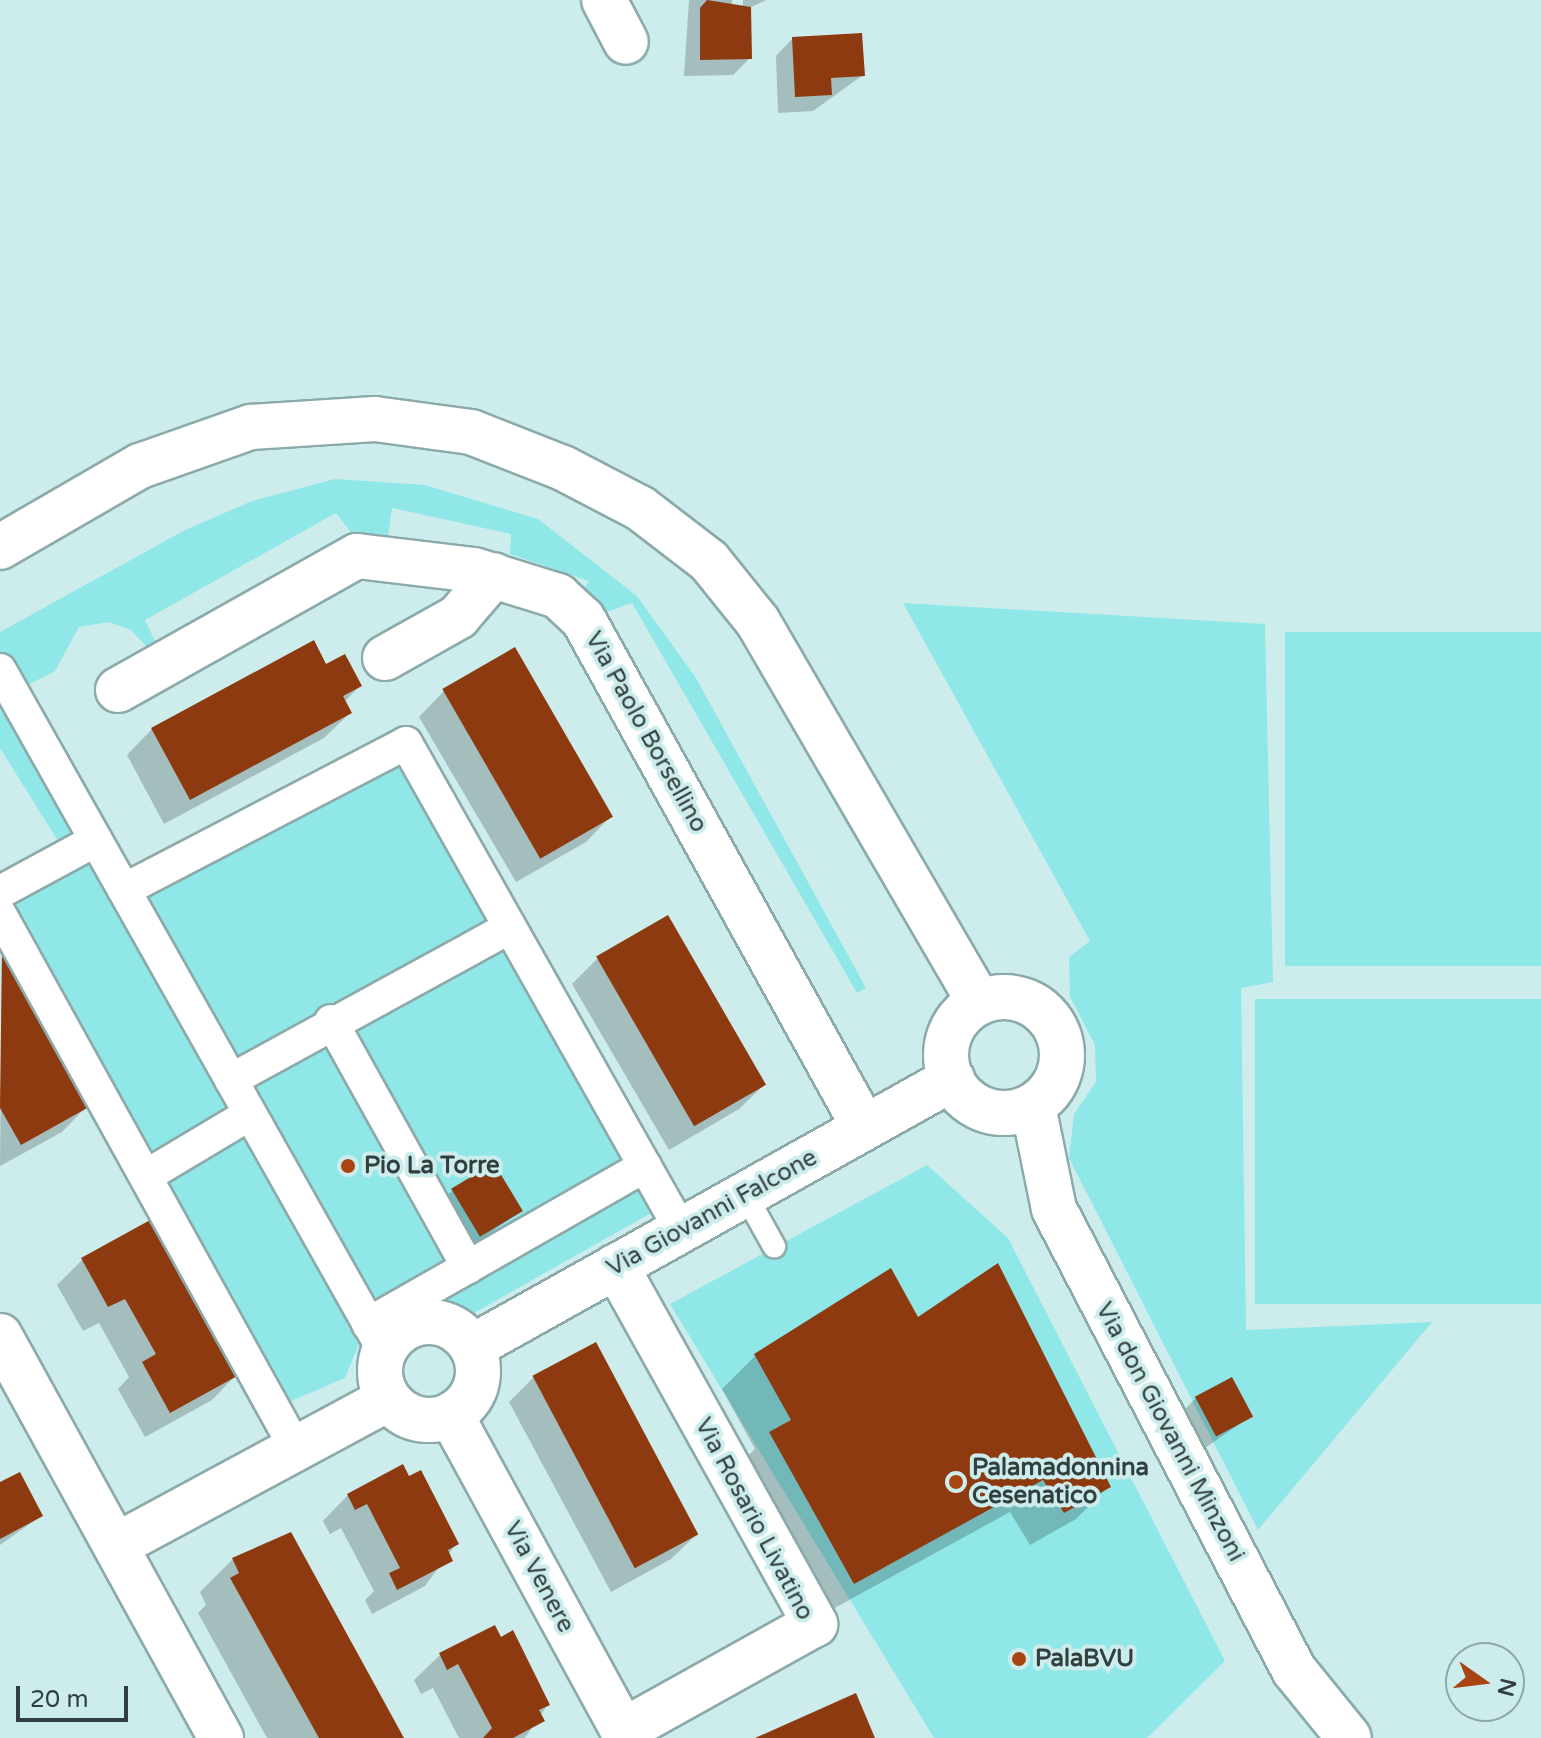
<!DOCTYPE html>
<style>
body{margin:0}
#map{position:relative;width:1541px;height:1738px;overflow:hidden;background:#cdeded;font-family:"Varela Round",sans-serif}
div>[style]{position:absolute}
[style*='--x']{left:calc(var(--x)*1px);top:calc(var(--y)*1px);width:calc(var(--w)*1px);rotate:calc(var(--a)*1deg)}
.green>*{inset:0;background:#90e7e8;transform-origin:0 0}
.shadow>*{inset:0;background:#0003}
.building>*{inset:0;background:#8e3a10;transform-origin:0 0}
.roads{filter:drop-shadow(2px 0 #8caaaa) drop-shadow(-2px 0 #8caaaa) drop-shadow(0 2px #8caaaa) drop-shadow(0 -2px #8caaaa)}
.service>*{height:22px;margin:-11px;padding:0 11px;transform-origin:11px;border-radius:11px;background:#fff}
.pedestrian>*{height:32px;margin:-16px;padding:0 16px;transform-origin:16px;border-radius:16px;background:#fff}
.minor>*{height:44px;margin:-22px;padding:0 22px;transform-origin:22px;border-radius:22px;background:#fff}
.minor>.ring{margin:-22px;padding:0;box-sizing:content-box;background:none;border:44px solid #fff;border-radius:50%}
.dots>*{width:22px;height:22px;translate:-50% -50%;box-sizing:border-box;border:4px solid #cdeded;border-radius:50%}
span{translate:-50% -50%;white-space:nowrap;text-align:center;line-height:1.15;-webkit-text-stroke:8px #cdeded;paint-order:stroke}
.street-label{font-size:24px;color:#333f3f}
.poi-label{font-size:24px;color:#333f3f;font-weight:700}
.left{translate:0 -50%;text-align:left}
.north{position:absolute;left:1445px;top:1642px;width:80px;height:80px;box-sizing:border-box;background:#cdeded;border:2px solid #8fa7a7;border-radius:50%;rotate:104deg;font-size:22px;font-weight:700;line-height:32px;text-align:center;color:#333f3f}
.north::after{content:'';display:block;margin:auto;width:28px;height:36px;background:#a94511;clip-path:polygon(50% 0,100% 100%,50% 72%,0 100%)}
.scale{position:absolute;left:16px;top:1686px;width:112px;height:36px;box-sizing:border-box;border:4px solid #333f3f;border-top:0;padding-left:10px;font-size:24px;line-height:28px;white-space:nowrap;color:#333f3f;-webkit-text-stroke:6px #cdeded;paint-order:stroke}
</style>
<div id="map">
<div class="green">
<div style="clip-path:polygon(335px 479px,425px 485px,538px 519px,637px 596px,696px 678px,866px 988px,857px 993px,632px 603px,604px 613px,582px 592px,589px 581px,510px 554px,511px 534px,392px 508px,388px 536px,354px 536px,336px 513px,145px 620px,157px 645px,149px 649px,131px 630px,109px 622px,79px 627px,55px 671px,24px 687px,127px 878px,410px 731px,674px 1200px,474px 1313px,435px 1298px,391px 1312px,360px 1341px,345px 1378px,265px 1412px,0 947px,0 884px,63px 849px,0 748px,0 632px,185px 530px,252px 501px)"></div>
<div style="clip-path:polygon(903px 603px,1265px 624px,1273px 982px,1241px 988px,1246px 1330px,1432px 1322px,1258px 1530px,1069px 1158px,1074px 1114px,1096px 1082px,1095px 1045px,1070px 997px,1069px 957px,1090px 941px)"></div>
<div style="left:1541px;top:632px;width:334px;height:256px;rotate:90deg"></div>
<div style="left:1541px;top:999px;width:305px;height:286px;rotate:90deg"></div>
<div style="clip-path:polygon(927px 1165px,1008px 1238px,1225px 1661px,1147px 1738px,934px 1738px,670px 1304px)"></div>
</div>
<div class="shadow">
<div style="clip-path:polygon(689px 0,732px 0,732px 9px,743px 9px,743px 0,766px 0,749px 8px,750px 58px,733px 75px,684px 76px)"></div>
<div style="clip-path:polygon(792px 39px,863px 75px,813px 111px,778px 113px,776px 56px)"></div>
<div style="clip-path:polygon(326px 667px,360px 686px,344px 702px,350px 713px,324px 738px,164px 824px,127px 755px,152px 729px)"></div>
<div style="clip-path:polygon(444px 691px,611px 816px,586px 842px,516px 882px,419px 717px)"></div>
<div style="clip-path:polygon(2px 953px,87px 1106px,62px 1132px,0 1166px)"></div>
<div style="clip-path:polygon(597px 959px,765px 1084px,739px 1109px,669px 1150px,572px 984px)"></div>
<div style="clip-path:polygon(452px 1191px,521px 1210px,463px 1253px,435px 1207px)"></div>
<div style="clip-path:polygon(82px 1260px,237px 1374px,212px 1400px,145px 1437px,118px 1389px,129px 1377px,99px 1323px,83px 1331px,57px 1285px)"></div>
<div style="clip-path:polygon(917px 1320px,1109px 1486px,1076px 1519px,1030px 1545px,1010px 1512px,820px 1616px,737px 1467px,755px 1449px,722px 1389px,756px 1355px)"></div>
<div style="clip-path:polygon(534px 1377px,697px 1534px,671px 1559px,611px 1592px,509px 1402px)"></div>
<div style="clip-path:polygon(1196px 1398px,1250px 1417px,1199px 1452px,1179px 1415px)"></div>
<div style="clip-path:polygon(408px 1479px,456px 1544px,425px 1586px,372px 1614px,365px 1600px,374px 1591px,341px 1528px,330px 1534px,323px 1521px,348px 1495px)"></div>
<div style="clip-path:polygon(0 1485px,41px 1516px,0 1545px)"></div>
<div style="clip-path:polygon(290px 1534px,402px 1738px,267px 1738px,198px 1613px,206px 1605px,200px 1592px,233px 1559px)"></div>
<div style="clip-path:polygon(494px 1627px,548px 1704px,525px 1738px,459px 1738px,433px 1688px,421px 1694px,414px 1680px,440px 1655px)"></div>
</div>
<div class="building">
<div style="clip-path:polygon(707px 0,751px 7px,752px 59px,700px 60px,700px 8px)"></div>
<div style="clip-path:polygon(862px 33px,865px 76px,831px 78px,832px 95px,795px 97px,792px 37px)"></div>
<div style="clip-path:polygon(314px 640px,326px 664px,345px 654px,362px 686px,343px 696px,352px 713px,190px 800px,151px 728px)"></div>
<div style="left:515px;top:647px;width:196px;height:84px;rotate:60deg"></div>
<div style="left:668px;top:915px;width:196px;height:83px;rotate:60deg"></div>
<div style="clip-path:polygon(2px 951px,89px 1107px,21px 1145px,0 1108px)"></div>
<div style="left:494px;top:1163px;width:56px;height:50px;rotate:59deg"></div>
<div style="clip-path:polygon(152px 1219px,239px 1375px,170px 1413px,142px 1362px,156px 1354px,125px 1299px,108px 1307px,81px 1258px)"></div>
<div style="clip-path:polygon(998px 1263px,1111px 1487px,1064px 1513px,1043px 1480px,854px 1584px,769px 1432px,791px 1420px,754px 1354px,891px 1268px,918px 1317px)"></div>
<div style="left:596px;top:1342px;width:218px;height:72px;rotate:62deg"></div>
<div style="left:1232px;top:1377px;width:45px;height:42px;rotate:62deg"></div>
<div style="clip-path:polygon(403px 1464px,409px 1476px,421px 1470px,459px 1544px,448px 1550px,453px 1561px,397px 1590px,389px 1573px,400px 1568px,367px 1504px,355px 1510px,347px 1494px)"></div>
<div style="clip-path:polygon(20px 1472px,43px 1516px,0 1539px,0 1482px)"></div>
<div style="clip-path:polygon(291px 1532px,404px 1738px,319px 1738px,230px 1578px,239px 1573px,232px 1558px)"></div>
<div style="clip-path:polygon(495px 1625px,501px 1637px,513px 1630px,550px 1705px,539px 1710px,545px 1721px,513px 1738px,483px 1738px,492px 1728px,458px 1664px,447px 1670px,439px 1653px)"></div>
<div style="clip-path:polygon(856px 1693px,875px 1738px,755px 1738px)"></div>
</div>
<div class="roads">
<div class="service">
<div style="--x:745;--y:1194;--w:60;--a:60.9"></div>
</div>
<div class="pedestrian">
<div style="--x:0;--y:670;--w:782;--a:60.58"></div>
<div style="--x:124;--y:890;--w:318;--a:-27.5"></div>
<div style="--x:406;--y:743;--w:559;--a:60.55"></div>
<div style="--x:0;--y:892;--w:109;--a:-28.4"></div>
<div style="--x:0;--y:914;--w:607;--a:61.03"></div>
<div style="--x:331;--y:1021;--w:282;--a:60.9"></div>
<div style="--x:231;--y:1080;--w:318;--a:-28.7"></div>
<div style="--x:146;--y:1176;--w:121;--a:-30.8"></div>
<div style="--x:368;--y:1324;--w:319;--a:-29.7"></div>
</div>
<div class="minor">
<div style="--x:604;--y:0;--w:47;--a:62.4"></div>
<div style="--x:0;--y:547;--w:162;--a:-30.1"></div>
<div style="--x:140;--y:466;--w:118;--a:-19.4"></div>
<div style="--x:251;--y:427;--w:124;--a:-3.7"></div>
<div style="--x:375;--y:419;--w:97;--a:7.7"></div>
<div style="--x:471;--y:432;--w:99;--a:21.4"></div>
<div style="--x:563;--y:468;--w:87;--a:27.5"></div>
<div style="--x:640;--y:508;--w:87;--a:37.5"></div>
<div style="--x:709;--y:561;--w:78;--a:51.2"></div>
<div style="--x:758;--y:622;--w:440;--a:59.8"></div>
<div style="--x:385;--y:658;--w:84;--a:-29.3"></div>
<div style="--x:458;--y:617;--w:55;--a:-49.4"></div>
<div style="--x:118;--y:690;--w:274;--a:-29.3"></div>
<div style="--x:357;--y:556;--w:118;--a:6.8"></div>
<div style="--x:474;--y:570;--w:88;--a:17.2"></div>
<div style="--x:558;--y:596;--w:34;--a:43"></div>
<div style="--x:583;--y:619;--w:581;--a:61.05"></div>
<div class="ring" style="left:946px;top:997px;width:72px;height:72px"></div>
<div style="--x:1033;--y:1106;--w:105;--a:78.5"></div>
<div style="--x:1054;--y:1209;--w:520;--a:62.5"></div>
<div style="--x:1294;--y:1670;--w:87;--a:51"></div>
<div style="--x:616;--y:1266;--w:410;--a:60.9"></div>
<div style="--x:815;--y:1624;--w:220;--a:150.9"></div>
<div class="ring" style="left:380px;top:1322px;width:54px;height:54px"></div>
<div style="--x:0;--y:1336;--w:459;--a:61.2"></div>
<div style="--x:472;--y:1347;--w:550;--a:-29.18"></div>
<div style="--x:451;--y:1415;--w:368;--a:61.4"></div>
<div style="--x:117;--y:1545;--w:308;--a:-28.3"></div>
</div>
</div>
<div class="dots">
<div style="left:348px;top:1166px;background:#a94511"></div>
<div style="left:956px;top:1482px;background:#a94511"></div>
<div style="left:1019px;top:1659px;background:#a94511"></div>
</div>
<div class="street-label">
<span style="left:646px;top:732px;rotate:61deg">Via Paolo Borsellino</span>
<span style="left:712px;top:1213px;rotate:-29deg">Via Giovanni Falcone</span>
<span style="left:1170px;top:1432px;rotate:62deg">Via don Giovanni Minzoni</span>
<span style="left:754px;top:1519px;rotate:62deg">Via Rosario Livatino</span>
<span style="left:539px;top:1577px;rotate:62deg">Via Venere</span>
</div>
<div class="poi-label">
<span class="left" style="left:364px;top:1166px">Pio La Torre</span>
<span class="left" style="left:972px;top:1482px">Palamadonnina<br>Cesenatico</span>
<span class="left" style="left:1035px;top:1659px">PalaBVU</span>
</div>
<div class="north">N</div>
<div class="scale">20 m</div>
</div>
